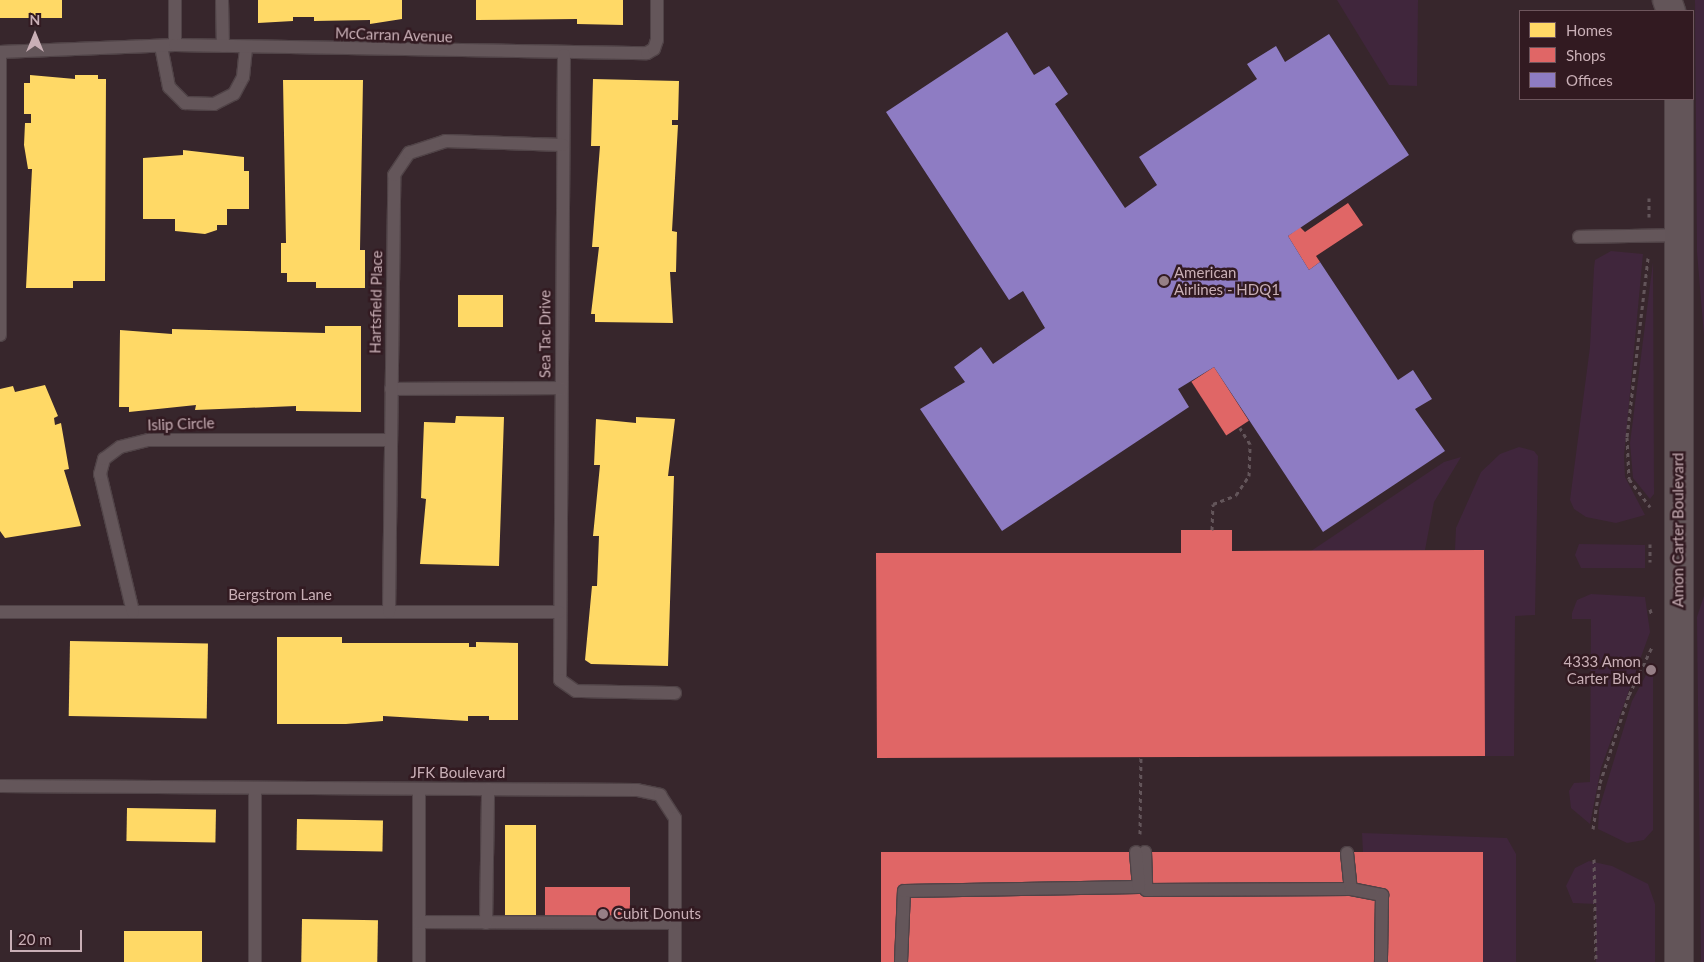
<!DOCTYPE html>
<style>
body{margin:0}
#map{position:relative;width:1704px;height:962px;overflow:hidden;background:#37262c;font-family:Lato,sans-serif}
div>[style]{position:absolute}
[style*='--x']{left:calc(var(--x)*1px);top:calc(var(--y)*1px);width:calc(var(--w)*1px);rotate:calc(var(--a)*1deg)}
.green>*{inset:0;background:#40263c}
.homes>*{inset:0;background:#ffd966;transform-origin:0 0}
.shops>*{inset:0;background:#e06666;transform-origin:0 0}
.offices>*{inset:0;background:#8e7cc3}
.path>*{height:3px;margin-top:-1.5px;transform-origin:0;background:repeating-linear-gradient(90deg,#63555a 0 4px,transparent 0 8px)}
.roads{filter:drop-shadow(1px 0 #504347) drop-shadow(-1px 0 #504347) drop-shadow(0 1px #504347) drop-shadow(0 -1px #504347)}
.lane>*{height:12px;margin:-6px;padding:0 6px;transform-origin:6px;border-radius:6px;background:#64565a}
.secondary>*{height:28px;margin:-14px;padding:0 14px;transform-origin:14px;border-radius:14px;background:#635559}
.dots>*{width:14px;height:14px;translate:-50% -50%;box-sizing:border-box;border:2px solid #321a21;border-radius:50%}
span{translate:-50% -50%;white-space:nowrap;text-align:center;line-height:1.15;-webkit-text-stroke:5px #321a21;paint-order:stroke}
.street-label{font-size:15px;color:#c9afb6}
.poi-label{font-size:15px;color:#c9afb6}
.left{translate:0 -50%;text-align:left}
.right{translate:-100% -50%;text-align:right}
.legend{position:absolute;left:1519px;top:10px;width:175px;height:90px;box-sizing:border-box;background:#321a21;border:1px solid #6e565d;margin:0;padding:6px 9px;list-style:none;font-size:15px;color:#c9afb6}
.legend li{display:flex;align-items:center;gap:10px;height:25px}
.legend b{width:25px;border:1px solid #6e565d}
.north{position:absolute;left:10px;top:10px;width:50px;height:50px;-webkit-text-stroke:4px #321a21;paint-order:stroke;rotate:0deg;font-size:14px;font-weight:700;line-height:20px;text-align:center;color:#c9afb6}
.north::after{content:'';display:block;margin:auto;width:18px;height:22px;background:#c9afb6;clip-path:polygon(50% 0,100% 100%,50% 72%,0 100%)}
.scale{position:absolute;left:10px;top:930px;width:72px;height:22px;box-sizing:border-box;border:2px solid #c9afb6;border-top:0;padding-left:6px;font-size:15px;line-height:18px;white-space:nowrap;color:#c9afb6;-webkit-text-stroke:4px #321a21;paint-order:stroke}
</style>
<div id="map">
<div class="green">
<div style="clip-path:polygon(1337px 0,1418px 0,1417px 86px,1389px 85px)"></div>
<div style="clip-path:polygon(1695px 0,1704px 0,1704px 336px,1697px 252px)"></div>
<div style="clip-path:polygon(1611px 251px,1643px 254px,1624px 456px,1625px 477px,1645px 515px,1616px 523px,1586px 517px,1574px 509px,1570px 500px,1590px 347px,1594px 268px,1595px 260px)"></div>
<div style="clip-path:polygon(1653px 262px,1654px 494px,1650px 499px,1633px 478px,1630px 443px)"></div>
<div style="clip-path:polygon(1519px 447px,1534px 451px,1538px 456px,1535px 615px,1515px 616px,1514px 756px,1485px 756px,1484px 551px,1455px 550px,1456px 528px,1481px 472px,1500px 454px)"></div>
<div style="clip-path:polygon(1461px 457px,1434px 502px,1425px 550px,1311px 551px,1444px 462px)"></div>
<div style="clip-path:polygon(1579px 544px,1645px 545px,1645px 568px,1581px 568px,1575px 555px)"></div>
<div style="clip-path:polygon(1591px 594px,1645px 597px,1650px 632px,1601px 768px,1590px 824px,1571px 808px,1569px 791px,1574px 783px,1590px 782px,1591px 619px,1572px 619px,1572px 613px,1577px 600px)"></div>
<div style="clip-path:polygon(1704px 596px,1704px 962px,1701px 962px,1697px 617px)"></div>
<div style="clip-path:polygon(1653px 662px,1653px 830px,1644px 840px,1627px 843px,1598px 829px,1599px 809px,1632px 701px)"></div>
<div style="clip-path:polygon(1362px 833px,1507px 838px,1516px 854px,1516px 962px,1483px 962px,1483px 853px,1363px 853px)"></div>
<div style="clip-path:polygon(1589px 861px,1612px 866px,1648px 884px,1655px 904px,1655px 962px,1596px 962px,1596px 904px,1573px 903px,1566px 886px,1575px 868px)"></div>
</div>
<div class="homes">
<div style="left:0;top:0;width:62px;height:18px"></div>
<div style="clip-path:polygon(258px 0,402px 0,402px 19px,370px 24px,370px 20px,314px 21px,314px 17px,293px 17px,293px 21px,258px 23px)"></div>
<div style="clip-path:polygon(476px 0,623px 0,623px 25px,577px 24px,577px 19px,476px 20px)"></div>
<div style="clip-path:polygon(30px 75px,75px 79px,75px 75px,98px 75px,98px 79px,106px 79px,105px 281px,73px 281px,73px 288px,26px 288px,32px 169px,28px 169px,24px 145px,25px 123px,31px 123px,31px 114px,24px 114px,24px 83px,30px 83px)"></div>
<div style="clip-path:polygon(593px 79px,679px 81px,678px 120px,672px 120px,672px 125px,678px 125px,672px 231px,677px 232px,676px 272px,670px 272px,673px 323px,595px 322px,595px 314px,591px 314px,599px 247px,592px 247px,600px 146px,591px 146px)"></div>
<div style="clip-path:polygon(283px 80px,363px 80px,360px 250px,365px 250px,365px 288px,316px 288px,316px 282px,287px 282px,287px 273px,281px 273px,281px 243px,286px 243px)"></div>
<div style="clip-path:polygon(183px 150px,244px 157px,244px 171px,249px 171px,249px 209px,227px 209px,227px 225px,217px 225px,217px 230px,205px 234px,175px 231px,175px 219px,143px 219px,143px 158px,183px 155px)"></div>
<div style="left:458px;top:295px;width:45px;height:32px"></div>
<div style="clip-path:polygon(325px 326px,361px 326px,361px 412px,296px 411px,296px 406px,195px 410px,196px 405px,129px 412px,129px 407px,119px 407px,120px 330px,172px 334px,172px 329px,325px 333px)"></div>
<div style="clip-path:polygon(45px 385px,58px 416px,54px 418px,55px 425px,61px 423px,69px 469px,64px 470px,81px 526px,5px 538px,0 531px,0 389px,13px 386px,15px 392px)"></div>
<div style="clip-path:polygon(456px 416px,504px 417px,499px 566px,420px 564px,426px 499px,421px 498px,424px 422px,455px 423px)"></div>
<div style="clip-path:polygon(636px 417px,675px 419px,668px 476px,674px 476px,668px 666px,591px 664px,585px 660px,592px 586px,597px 586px,599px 536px,593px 536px,600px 465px,594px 465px,596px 419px,636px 423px)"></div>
<div style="clip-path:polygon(277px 637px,342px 637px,342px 643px,469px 643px,469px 647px,476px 647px,476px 642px,518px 643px,518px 720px,489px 720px,489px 716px,468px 716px,468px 721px,383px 716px,383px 721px,346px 724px,277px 724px)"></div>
<div style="left:70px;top:641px;width:138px;height:75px;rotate:1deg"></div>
<div style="left:127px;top:808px;width:89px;height:33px;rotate:1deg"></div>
<div style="left:297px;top:819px;width:86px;height:31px;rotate:1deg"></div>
<div style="left:505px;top:825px;width:31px;height:90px"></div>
<div style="left:302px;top:919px;width:76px;height:43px;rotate:1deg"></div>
<div style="left:124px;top:931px;width:78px;height:31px"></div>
</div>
<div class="shops">
<div style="clip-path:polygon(1348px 203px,1363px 225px,1316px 256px,1320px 262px,1309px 270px,1288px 236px,1300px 227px,1305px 232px)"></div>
<div style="left:1214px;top:367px;width:64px;height:27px;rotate:57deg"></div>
<div style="clip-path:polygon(1181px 530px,1232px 530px,1232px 551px,1484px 550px,1485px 756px,877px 758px,876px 553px,1181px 553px)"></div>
<div style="left:881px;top:852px;width:602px;height:110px"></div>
<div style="left:630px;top:887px;width:29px;height:85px;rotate:90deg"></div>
</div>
<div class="offices">
<div style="clip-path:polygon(1007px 32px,1034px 75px,1049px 66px,1068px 94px,1055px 104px,1125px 208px,1157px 185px,1139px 157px,1257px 79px,1247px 64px,1276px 46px,1285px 62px,1329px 34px,1409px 155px,1288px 236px,1309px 270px,1320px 262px,1398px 380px,1413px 370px,1432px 399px,1415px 409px,1445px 451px,1323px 532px,1214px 367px,1178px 389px,1189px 407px,1002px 531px,920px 409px,965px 382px,954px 367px,981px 347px,993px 364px,1045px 328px,1023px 291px,1009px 300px,886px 112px)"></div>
</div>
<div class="path">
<div style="--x:1649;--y:217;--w:19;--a:-90"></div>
<div style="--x:1648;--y:258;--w:180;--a:96.7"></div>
<div style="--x:1627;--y:437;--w:42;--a:87.3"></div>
<div style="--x:1629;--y:479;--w:35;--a:53"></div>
<div style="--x:1212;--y:530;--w:26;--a:-88"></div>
<div style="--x:1213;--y:504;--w:25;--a:-21"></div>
<div style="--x:1236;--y:495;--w:23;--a:-56"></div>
<div style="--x:1249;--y:476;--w:32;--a:-88"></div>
<div style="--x:1250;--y:444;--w:19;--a:-122"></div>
<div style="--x:1650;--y:544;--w:18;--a:90"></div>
<div style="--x:1650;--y:609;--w:7;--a:74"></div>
<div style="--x:1593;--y:829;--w:47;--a:-81.3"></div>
<div style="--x:1600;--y:783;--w:93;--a:-71.8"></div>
<div style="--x:1629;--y:695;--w:53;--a:-64.4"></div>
<div style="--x:1140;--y:834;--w:77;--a:-89.3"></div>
<div style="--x:1594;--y:859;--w:103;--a:88.9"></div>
</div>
<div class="roads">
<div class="lane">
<div style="--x:175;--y:0;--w:45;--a:90"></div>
<div style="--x:222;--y:0;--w:46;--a:88.8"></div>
<div style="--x:161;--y:46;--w:42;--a:79"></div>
<div style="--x:169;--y:87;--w:23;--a:45"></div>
<div style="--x:185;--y:103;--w:29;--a:2"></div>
<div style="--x:214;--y:104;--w:22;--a:-27"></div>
<div style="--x:234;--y:94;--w:19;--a:-62"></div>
<div style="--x:243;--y:77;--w:30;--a:-84"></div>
<div style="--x:0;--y:52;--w:175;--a:-2.3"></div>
<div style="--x:175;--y:45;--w:472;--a:1"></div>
<div style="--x:647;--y:53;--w:8;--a:-30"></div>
<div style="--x:654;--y:49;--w:9;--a:-72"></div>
<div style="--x:657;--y:40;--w:40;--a:-90"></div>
<div style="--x:564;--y:55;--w:625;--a:90.37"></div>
<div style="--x:560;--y:680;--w:19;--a:35"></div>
<div style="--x:576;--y:691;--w:99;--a:1.2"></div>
<div style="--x:1579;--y:237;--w:100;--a:-1.1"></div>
<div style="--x:0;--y:335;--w:283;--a:-90"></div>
<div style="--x:391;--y:389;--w:170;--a:-0.3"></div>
<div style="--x:0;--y:612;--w:559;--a:0"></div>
<div style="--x:133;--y:612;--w:142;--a:-103.4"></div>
<div style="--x:100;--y:474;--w:16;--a:-75"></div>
<div style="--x:104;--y:459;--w:20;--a:-37"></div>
<div style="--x:120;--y:447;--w:30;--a:-14"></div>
<div style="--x:149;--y:440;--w:242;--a:0"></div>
<div style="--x:389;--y:612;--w:437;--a:-89.3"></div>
<div style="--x:394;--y:175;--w:27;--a:-56"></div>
<div style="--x:409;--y:153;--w:38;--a:-18"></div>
<div style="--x:445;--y:141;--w:118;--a:1.9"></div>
<div style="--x:0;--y:786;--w:637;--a:0.36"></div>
<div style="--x:637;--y:790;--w:24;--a:12"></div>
<div style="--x:660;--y:795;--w:27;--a:57"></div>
<div style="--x:675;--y:818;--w:144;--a:90"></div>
<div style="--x:419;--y:789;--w:173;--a:90"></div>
<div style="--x:1145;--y:852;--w:38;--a:88"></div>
<div style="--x:1146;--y:890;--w:205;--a:-0.3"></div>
<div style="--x:1347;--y:853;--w:36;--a:84"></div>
<div style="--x:1351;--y:889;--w:32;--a:11"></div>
<div style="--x:1382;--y:895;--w:67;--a:90.9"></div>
<div style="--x:419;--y:922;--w:256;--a:0.2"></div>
<div style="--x:486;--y:923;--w:134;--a:-89.1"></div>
<div style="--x:255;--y:962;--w:174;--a:-90"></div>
<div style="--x:901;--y:962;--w:71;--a:-87.6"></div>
<div style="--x:904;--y:891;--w:235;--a:-1"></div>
<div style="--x:1139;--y:887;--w:35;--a:-95"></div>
</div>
<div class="secondary">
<div style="--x:1667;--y:0;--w:12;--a:70"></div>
<div style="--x:1679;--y:99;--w:863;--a:90"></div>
</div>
</div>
<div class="dots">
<div style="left:1164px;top:281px;background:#967f86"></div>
<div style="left:1651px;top:670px;background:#967f86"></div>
<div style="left:603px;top:914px;background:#967f86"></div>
</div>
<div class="street-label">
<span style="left:394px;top:35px;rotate:2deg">McCarran Avenue</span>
<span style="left:376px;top:302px;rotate:-89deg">Hartsfield Place</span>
<span style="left:545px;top:334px;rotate:-90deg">Sea Tac Drive</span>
<span style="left:181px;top:424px;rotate:-2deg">Islip Circle</span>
<span style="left:1678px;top:530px;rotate:-90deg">Amon Carter Boulevard</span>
<span style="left:280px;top:595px">Bergstrom Lane</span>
<span style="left:458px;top:773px">JFK Boulevard</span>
</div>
<div class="poi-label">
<span class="left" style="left:1174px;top:281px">American<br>Airlines - HDQ1</span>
<span class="right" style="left:1641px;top:670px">4333 Amon<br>Carter Blvd</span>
<span class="left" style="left:613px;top:914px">Cubit Donuts</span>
</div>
<ul class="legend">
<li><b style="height:14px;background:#ffd966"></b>Homes</li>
<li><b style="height:14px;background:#e06666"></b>Shops</li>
<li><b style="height:14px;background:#8e7cc3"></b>Offices</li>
</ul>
<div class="north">N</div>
<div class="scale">20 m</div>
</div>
